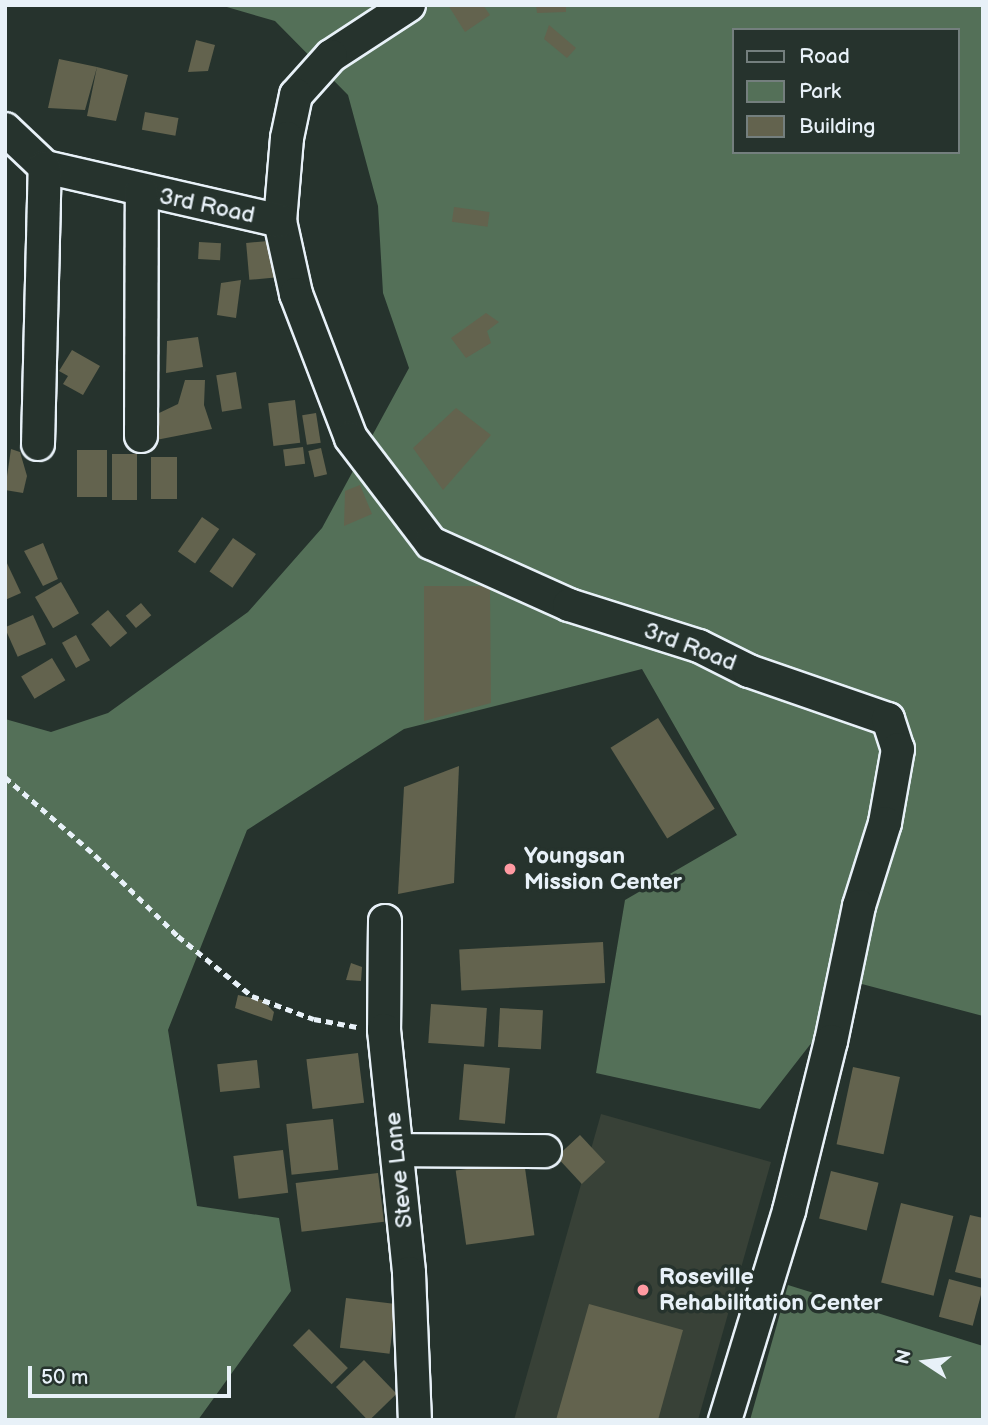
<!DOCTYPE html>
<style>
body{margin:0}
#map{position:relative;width:988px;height:1425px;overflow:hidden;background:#26332d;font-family:"Balsamiq Sans",sans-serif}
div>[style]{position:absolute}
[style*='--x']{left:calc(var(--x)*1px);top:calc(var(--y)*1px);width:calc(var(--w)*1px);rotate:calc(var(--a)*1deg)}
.built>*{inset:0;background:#384137}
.green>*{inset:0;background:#547058}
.building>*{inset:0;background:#63634e;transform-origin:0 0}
.path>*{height:4.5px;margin-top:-2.25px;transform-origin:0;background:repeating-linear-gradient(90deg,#e8f1f8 0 7px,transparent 0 12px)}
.roads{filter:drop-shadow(2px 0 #e8f1f8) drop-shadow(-2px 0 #e8f1f8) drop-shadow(0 2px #e8f1f8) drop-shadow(0 -2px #e8f1f8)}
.minor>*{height:32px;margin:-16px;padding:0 16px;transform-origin:16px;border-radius:16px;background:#26332d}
.dots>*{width:19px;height:19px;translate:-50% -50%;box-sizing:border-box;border:4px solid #26332d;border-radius:50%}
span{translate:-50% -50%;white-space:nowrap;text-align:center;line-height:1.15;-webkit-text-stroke:7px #26332d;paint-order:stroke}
.street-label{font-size:23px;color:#e8f1f8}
.poi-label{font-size:23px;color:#e8f1f8;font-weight:700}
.left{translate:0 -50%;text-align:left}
.frame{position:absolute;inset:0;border:7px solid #e8f1f8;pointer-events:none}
.legend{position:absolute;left:732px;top:28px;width:228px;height:126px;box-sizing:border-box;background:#26332d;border:2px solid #747f7e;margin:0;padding:9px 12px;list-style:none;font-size:21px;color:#e8f1f8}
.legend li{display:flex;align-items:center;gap:14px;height:35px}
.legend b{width:35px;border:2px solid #747f7e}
.north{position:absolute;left:890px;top:1327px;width:70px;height:70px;-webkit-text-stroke:5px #26332d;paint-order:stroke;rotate:283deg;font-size:19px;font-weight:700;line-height:28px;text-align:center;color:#e8f1f8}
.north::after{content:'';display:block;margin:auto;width:24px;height:32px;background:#e8f1f8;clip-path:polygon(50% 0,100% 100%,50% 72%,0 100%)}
.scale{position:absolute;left:28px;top:1366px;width:203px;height:32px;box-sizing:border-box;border:4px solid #e8f1f8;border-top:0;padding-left:9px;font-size:21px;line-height:24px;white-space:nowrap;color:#e8f1f8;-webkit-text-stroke:5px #26332d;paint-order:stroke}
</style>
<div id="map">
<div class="built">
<div style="clip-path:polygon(601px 1114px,771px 1162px,698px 1420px,514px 1420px)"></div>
</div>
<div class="green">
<div style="clip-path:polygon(evenodd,220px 5px,983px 5px,983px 1016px,858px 983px,760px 1109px,596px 1073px,625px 900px,737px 835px,642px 669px,404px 729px,247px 830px,168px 1030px,197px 1206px,279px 1218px,291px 1291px,198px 1420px,5px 1420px,5px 719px,51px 732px,108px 713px,248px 612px,322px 528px,409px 368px,383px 293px,378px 206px,348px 95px,275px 21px,220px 5px,734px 30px,958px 30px,958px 152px,734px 152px,734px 30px)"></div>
<div style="clip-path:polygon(788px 1285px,983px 1346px,983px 1420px,750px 1420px)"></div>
</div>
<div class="building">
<div style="clip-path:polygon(448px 5px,483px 5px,490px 15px,465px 32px)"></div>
<div style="clip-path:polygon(536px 5px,566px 5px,566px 12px,537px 13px)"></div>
<div style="clip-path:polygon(549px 25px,576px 48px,567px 58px,544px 39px)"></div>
<div style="clip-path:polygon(196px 40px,215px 45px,208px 71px,188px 72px)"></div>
<div style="clip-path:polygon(59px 59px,97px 67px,128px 75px,116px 121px,87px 116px,97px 67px,85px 110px,48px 108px)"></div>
<div style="left:145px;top:112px;width:34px;height:18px;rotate:10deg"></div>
<div style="left:454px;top:207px;width:36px;height:15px;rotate:8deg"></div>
<div style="left:280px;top:240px;width:37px;height:34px;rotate:85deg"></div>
<div style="left:199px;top:242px;width:22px;height:17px;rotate:3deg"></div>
<div style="clip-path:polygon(241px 280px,236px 318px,217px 315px,221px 283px)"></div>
<div style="clip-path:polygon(486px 313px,499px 322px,487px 331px,491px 343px,466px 358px,451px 338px)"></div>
<div style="clip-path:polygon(198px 337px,203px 367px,166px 373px,167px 341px)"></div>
<div style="clip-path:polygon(72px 350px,100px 366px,83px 395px,63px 384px,68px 376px,59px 371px)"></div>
<div style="left:236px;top:372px;width:37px;height:20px;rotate:81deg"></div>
<div style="clip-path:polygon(185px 380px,205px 380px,204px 405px,212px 429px,156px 440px,157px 414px,178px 404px)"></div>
<div style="left:295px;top:400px;width:43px;height:27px;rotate:83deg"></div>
<div style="clip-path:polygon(456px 408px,491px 435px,443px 490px,413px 448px)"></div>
<div style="left:316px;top:413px;width:30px;height:14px;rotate:81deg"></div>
<div style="left:303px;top:447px;width:17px;height:20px;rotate:83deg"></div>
<div style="left:321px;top:448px;width:27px;height:13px;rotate:77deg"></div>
<div style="clip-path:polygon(11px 449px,20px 452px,27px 476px,23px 493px,5px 490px)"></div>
<div style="left:77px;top:450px;width:30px;height:47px"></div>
<div style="left:112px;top:454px;width:25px;height:46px"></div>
<div style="left:151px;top:457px;width:26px;height:42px"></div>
<div style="clip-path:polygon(360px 485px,372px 514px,344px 526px,345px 491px)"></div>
<div style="left:202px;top:517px;width:21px;height:42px;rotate:35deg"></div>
<div style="left:233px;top:538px;width:28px;height:41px;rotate:35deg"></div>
<div style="clip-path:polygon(43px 543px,58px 579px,43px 586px,24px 551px)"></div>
<div style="clip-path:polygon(5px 559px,21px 593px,5px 600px)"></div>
<div style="left:61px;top:582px;width:36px;height:30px;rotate:60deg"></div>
<div style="clip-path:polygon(424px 586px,490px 586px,491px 703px,424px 721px)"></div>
<div style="left:141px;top:603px;width:16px;height:20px;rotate:50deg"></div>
<div style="left:108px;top:610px;width:30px;height:22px;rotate:50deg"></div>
<div style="left:33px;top:615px;width:32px;height:31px;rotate:66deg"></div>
<div style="left:76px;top:635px;width:29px;height:16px;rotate:61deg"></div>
<div style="left:52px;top:658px;width:26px;height:36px;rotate:59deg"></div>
<div style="left:658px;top:718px;width:107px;height:56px;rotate:58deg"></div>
<div style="clip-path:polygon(459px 766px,454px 883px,398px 894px,404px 787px)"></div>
<div style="left:603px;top:942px;width:41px;height:144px;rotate:87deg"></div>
<div style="clip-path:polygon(351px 963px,362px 967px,361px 981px,346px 980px)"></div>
<div style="clip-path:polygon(238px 995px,262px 1000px,274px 1012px,272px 1021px,235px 1008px)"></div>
<div style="left:431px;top:1004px;width:56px;height:39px;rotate:4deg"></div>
<div style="left:500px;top:1008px;width:43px;height:39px;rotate:3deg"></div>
<div style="left:358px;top:1053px;width:50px;height:52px;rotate:83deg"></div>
<div style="left:257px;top:1060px;width:28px;height:40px;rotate:84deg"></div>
<div style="left:464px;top:1064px;width:46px;height:56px;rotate:5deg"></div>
<div style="left:853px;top:1067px;width:48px;height:79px;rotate:12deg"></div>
<div style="left:333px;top:1119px;width:51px;height:47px;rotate:84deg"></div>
<div style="left:580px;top:1135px;width:37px;height:32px;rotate:47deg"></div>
<div style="left:283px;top:1150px;width:43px;height:50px;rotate:83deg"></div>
<div style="left:524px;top:1161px;width:75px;height:69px;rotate:82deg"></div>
<div style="left:831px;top:1171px;width:49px;height:49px;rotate:14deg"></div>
<div style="left:378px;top:1173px;width:49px;height:83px;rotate:83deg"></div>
<div style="left:901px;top:1203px;width:54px;height:82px;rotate:14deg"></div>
<div style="clip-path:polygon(970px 1215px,983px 1218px,983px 1279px,955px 1272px)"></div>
<div style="left:949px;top:1279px;width:35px;height:39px;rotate:15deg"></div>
<div style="left:346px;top:1298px;width:50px;height:50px;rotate:7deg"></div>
<div style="clip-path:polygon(589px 1304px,683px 1330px,658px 1420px,556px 1420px)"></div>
<div style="left:309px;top:1329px;width:55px;height:23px;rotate:45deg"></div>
<div style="left:364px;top:1360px;width:47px;height:39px;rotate:46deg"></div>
</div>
<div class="path">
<div style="--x:5;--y:777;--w:119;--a:40.9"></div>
<div style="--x:95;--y:855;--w:116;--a:44.3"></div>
<div style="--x:178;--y:936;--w:95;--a:39"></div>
<div style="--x:252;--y:996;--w:66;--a:20.4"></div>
<div style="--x:314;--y:1019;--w:44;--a:10.5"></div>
</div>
<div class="roads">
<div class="minor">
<div style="--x:409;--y:5;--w:93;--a:146.8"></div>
<div style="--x:331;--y:56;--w:52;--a:131.9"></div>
<div style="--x:296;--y:95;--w:44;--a:101.8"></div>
<div style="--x:287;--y:138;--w:83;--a:94.8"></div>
<div style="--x:280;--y:221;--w:75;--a:77.6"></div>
<div style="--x:296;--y:294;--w:154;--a:69.1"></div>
<div style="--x:351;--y:438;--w:132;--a:52.7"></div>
<div style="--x:431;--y:543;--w:151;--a:24.2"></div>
<div style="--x:569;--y:605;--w:136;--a:17.5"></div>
<div style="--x:699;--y:646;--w:56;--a:26.6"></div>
<div style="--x:749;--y:671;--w:147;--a:19.1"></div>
<div style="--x:888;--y:719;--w:32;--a:72"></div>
<div style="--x:898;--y:749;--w:75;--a:100"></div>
<div style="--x:885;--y:823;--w:87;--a:107.4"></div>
<div style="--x:859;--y:906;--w:138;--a:101.7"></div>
<div style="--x:831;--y:1041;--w:175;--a:103.9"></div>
<div style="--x:789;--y:1211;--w:219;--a:107"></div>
<div style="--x:5;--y:129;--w:55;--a:43.5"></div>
<div style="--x:45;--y:167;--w:241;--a:12.9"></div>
<div style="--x:141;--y:436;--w:244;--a:-89.8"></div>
<div style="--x:38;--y:444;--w:277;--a:-88.6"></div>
<div style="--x:385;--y:921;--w:109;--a:90.5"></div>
<div style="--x:384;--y:1030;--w:244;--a:84.1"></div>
<div style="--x:409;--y:1273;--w:147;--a:87.7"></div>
<div style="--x:397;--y:1150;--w:148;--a:0.4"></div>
</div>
</div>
<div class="dots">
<div style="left:510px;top:869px;background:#ff9aa2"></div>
<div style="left:643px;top:1290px;background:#ff9aa2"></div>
</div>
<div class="street-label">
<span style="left:207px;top:206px;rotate:12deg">3rd Road</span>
<span style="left:690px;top:647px;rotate:21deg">3rd Road</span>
<span style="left:399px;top:1170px;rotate:-96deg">Steve Lane</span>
</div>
<div class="poi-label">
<span class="left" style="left:524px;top:869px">Youngsan<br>Mission Center</span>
<span class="left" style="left:659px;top:1290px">Roseville<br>Rehabilitation Center</span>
</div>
<div class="frame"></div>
<ul class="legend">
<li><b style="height:9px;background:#26332d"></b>Road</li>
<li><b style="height:19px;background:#547058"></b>Park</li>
<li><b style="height:19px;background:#63634e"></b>Building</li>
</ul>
<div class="north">N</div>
<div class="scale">50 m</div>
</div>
